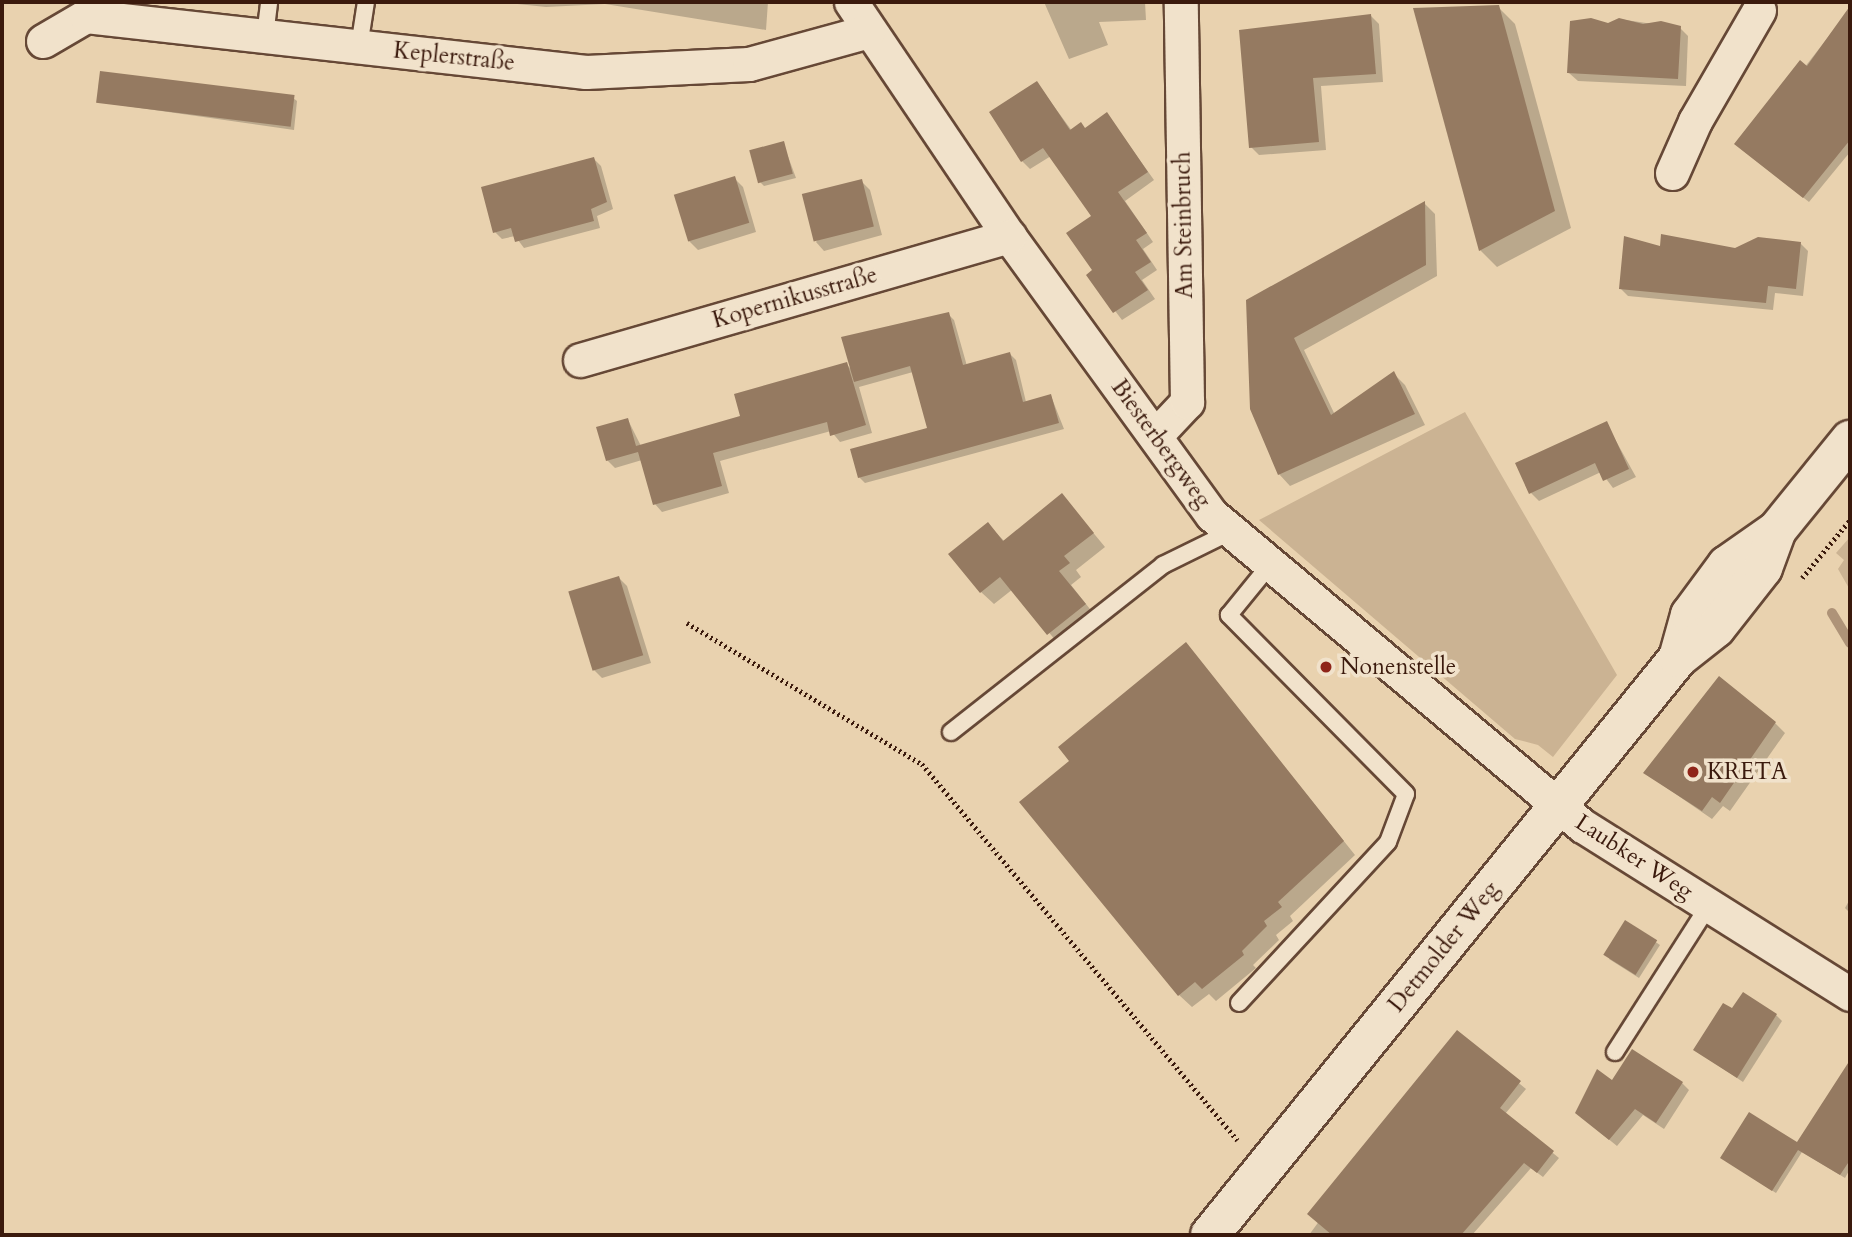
<!DOCTYPE html>
<meta charset="utf-8">
<style>
body{margin:0}
#map{position:relative;width:1852px;height:1237px;overflow:hidden;background:#e9d2af;font-family:Cardo,serif}
div>[style]{position:absolute}
[style*='--x']{left:calc(var(--x)*1px);top:calc(var(--y)*1px);width:calc(var(--w)*1px);rotate:calc(var(--a)*1deg)}
.green>*{inset:0;background:#cbb393}
.shadow>*{inset:0;background:#0003}
.stream>*{height:10px;margin:-5px;padding:0 5px;transform-origin:5px;border-radius:5px;background:#ae9378}
.building>*{inset:0;background:#957a61;transform-origin:0 0}
.path>*{height:4.5px;margin-top:-2.25px;transform-origin:0;background:repeating-linear-gradient(90deg,#3b1a0d 0 2px,transparent 0 5.5px)}
.roads{filter:drop-shadow(2px 0 #664836) drop-shadow(-2px 0 #664836) drop-shadow(0 2px #664836) drop-shadow(0 -2px #664836)}
.lane>*{height:16px;margin:-8px;padding:0 8px;transform-origin:8px;border-radius:8px;background:#f1e2cb}
.street>*{height:33px;margin:-16.5px;padding:0 16.5px;transform-origin:16.5px;border-radius:16.5px;background:#f1e2cb}
.secondary>*{height:38px;margin:-19px;padding:0 19px;transform-origin:19px;border-radius:19px;background:#f1e2cb}
.dots>*{width:19px;height:19px;translate:-50% -50%;box-sizing:border-box;border:4px solid #f1e2cb;border-radius:50%}
span{translate:-50% -50%;white-space:nowrap;text-align:center;line-height:1.15;-webkit-text-stroke:7px #f1e2cb;paint-order:stroke}
.street-label{font-size:23px;color:#3b1a0d}
.poi-label{font-size:23px;color:#3b1a0d}
.left{translate:0 -50%;text-align:left}
.frame{position:absolute;inset:0;border:4px solid #3b1a0d;pointer-events:none}
</style>
<div id="map">
<div class="green">
<div style="clip-path:polygon(1465px 412px,1617px 675px,1553px 757px,1538px 745px,1515px 739px,1259px 520px)"></div>
<div style="clip-path:polygon(1850px 537px,1850px 590px,1838px 569px,1844px 560px,1836px 553px)"></div>
</div>
<div class="shadow">
<div style="clip-path:polygon(498px 2px,768px 2px,766px 30px,605px 4px,546px 7px)"></div>
<div style="clip-path:polygon(1044px 2px,1145px 2px,1146px 20px,1099px 22px,1108px 45px,1069px 59px)"></div>
<div style="clip-path:polygon(1498px 7px,1515px 24px,1571px 228px,1497px 267px,1480px 250px)"></div>
<div style="clip-path:polygon(1850px 9px,1850px 152px,1809px 202px,1741px 149px)"></div>
<div style="clip-path:polygon(1371px 16px,1379px 24px,1383px 82px,1321px 86px,1326px 150px,1259px 155px,1251px 147px,1241px 31px)"></div>
<div style="clip-path:polygon(1619px 19px,1680px 28px,1688px 36px,1686px 86px,1578px 81px,1569px 73px,1608px 25px)"></div>
<div style="clip-path:polygon(1037px 83px,1072px 131px,1086px 129px,1107px 114px,1154px 180px,1125px 201px,1153px 242px,1143px 249px,1157px 270px,1142px 280px,1155px 299px,1122px 320px,1088px 275px,1094px 271px,1093px 216px,1051px 156px,1030px 169px,1022px 161px)"></div>
<div style="clip-path:polygon(293px 98px,297px 101px,294px 130px,98px 102px)"></div>
<div style="clip-path:polygon(783px 143px,796px 178px,764px 186px,760px 182px)"></div>
<div style="clip-path:polygon(594px 159px,601px 166px,613px 209px,597px 216px,600px 228px,524px 248px,515px 236px,502px 239px,495px 232px)"></div>
<div style="clip-path:polygon(734px 178px,743px 187px,756px 232px,698px 250px,689px 241px)"></div>
<div style="clip-path:polygon(861px 181px,870px 190px,882px 235px,824px 251px,816px 242px)"></div>
<div style="clip-path:polygon(1424px 203px,1435px 214px,1437px 276px,1304px 350px,1335px 415px,1394px 374px,1405px 385px,1425px 425px,1290px 486px,1279px 474px,1248px 301px)"></div>
<div style="clip-path:polygon(1800px 243px,1808px 251px,1803px 296px,1775px 293px,1773px 310px,1628px 296px,1620px 288px,1662px 248px,1735px 250px)"></div>
<div style="clip-path:polygon(948px 314px,954px 320px,967px 366px,1010px 354px,1016px 360px,1026px 402px,1051px 396px,1064px 429px,865px 483px,859px 477px,929px 429px,913px 372px,859px 387px,872px 433px,840px 442px,831px 431px,720px 461px,729px 493px,662px 512px,655px 504px,642px 460px,615px 468px,607px 460px,628px 420px,641px 446px,742px 418px,846px 364px,852px 370px)"></div>
<div style="clip-path:polygon(1606px 423px,1636px 477px,1613px 488px,1601px 472px,1539px 501px,1531px 493px)"></div>
<div style="clip-path:polygon(1062px 495px,1105px 547px,1076px 570px,1081px 577px,1071px 585px,1097px 618px,1061px 647px,1013px 589px,994px 604px,981px 592px,988px 524px,1005px 542px)"></div>
<div style="clip-path:polygon(619px 578px,627px 586px,651px 663px,602px 678px,593px 669px)"></div>
<div style="clip-path:polygon(1186px 644px,1355px 855px,1290px 916px,1293px 921px,1276px 935px,1279px 940px,1253px 965px,1256px 968px,1216px 1001px,1209px 994px,1192px 1007px,1179px 995px,1072px 761px)"></div>
<div style="clip-path:polygon(1775px 723px,1785px 733px,1730px 811px,1723px 806px,1712px 819px,1645px 773px)"></div>
<div style="clip-path:polygon(1850px 899px,1850px 913px,1845px 908px)"></div>
<div style="clip-path:polygon(1626px 922px,1660px 945px,1639px 978px,1609px 959px)"></div>
<div style="clip-path:polygon(1733px 1011px,1776px 1015px,1782px 1021px,1743px 1082px,1695px 1050px)"></div>
<div style="clip-path:polygon(1457px 1032px,1526px 1089px,1505px 1114px,1559px 1158px,1543px 1177px,1531px 1168px,1472px 1235px,1447px 1235px,1437px 1227px,1430px 1235px,1309px 1235px)"></div>
<div style="clip-path:polygon(1850px 1062px,1850px 1169px,1845px 1178px,1802px 1152px,1776px 1193px,1726px 1161px,1797px 1144px)"></div>
<div style="clip-path:polygon(1612px 1083px,1682px 1083px,1689px 1090px,1664px 1129px,1643px 1115px,1617px 1146px,1585px 1120px)"></div>
</div>
<div class="stream">
<div style="--x:1832;--y:613;--w:35;--a:59"></div>
</div>
<div class="building">
<div style="clip-path:polygon(1499px 5px,1555px 211px,1479px 251px,1413px 8px)"></div>
<div style="clip-path:polygon(1850px 6px,1850px 140px,1803px 198px,1734px 144px,1800px 60px,1807px 66px)"></div>
<div style="clip-path:polygon(1371px 14px,1376px 74px,1313px 78px,1319px 142px,1249px 148px,1239px 30px)"></div>
<div style="clip-path:polygon(1591px 18px,1608px 23px,1619px 18px,1643px 24px,1661px 21px,1681px 26px,1678px 79px,1567px 73px,1570px 21px)"></div>
<div style="left:100px;top:71px;width:196px;height:32px;rotate:7deg"></div>
<div style="clip-path:polygon(1037px 81px,1070px 130px,1081px 122px,1085px 128px,1107px 112px,1148px 172px,1118px 192px,1147px 233px,1136px 240px,1151px 262px,1135px 272px,1148px 290px,1113px 313px,1086px 275px,1092px 270px,1066px 233px,1091px 216px,1043px 148px,1021px 162px,989px 112px)"></div>
<div style="left:784px;top:141px;width:34px;height:36px;rotate:75deg"></div>
<div style="clip-path:polygon(594px 157px,607px 202px,591px 209px,594px 221px,515px 242px,511px 228px,493px 233px,481px 187px)"></div>
<div style="left:735px;top:176px;width:49px;height:64px;rotate:73deg"></div>
<div style="left:862px;top:179px;width:49px;height:62px;rotate:76deg"></div>
<div style="clip-path:polygon(1425px 201px,1426px 265px,1294px 338px,1331px 415px,1394px 371px,1415px 414px,1278px 475px,1250px 409px,1246px 300px)"></div>
<div style="clip-path:polygon(1661px 234px,1735px 248px,1758px 237px,1801px 242px,1796px 289px,1768px 286px,1766px 303px,1619px 289px,1624px 236px,1660px 246px)"></div>
<div style="clip-path:polygon(949px 312px,963px 365px,1010px 352px,1023px 402px,1051px 394px,1059px 423px,858px 478px,850px 449px,927px 428px,910px 366px,854px 382px,841px 337px)"></div>
<div style="clip-path:polygon(847px 362px,866px 425px,830px 436px,827px 422px,713px 453px,722px 486px,653px 505px,638px 452px,606px 461px,596px 427px,628px 418px,636px 446px,740px 416px,734px 394px)"></div>
<div style="clip-path:polygon(1607px 421px,1629px 469px,1603px 481px,1595px 463px,1529px 494px,1515px 463px)"></div>
<div style="clip-path:polygon(1062px 493px,1094px 533px,1064px 556px,1070px 563px,1059px 571px,1086px 604px,1047px 635px,1000px 577px,980px 593px,948px 554px,988px 522px,1003px 541px)"></div>
<div style="left:619px;top:576px;width:83px;height:53px;rotate:73deg"></div>
<div style="clip-path:polygon(1186px 642px,1344px 841px,1278px 902px,1282px 907px,1264px 921px,1267px 926px,1242px 951px,1244px 955px,1202px 989px,1195px 982px,1178px 996px,1019px 802px,1069px 761px,1058px 747px)"></div>
<div style="clip-path:polygon(1719px 676px,1776px 722px,1720px 803px,1712px 797px,1702px 811px,1643px 773px)"></div>
<div style="left:1625px;top:920px;width:38px;height:41px;rotate:32deg"></div>
<div style="clip-path:polygon(1743px 992px,1777px 1014px,1737px 1078px,1693px 1050px,1723px 1003px,1732px 1008px)"></div>
<div style="clip-path:polygon(1457px 1030px,1521px 1081px,1500px 1108px,1554px 1151px,1537px 1173px,1524px 1163px,1461px 1235px,1332px 1235px,1307px 1214px)"></div>
<div style="clip-path:polygon(1632px 1049px,1683px 1082px,1656px 1123px,1635px 1109px,1609px 1140px,1575px 1113px,1597px 1069px,1612px 1080px)"></div>
<div style="clip-path:polygon(1850px 1060px,1850px 1160px,1840px 1175px,1798px 1150px,1772px 1191px,1720px 1158px,1749px 1112px,1797px 1142px)"></div>
</div>
<div class="path">
<div style="--x:1802;--y:578;--w:75;--a:-50.4"></div>
<div style="--x:687;--y:623;--w:274;--a:31"></div>
<div style="--x:922;--y:764;--w:491;--a:50"></div>
</div>
<div class="roads">
<div class="lane">
<div style="--x:265;--y:36;--w:34;--a:-83"></div>
<div style="--x:359;--y:47;--w:46;--a:-81.2"></div>
<div style="--x:951;--y:732;--w:270;--a:-38.2"></div>
<div style="--x:1163;--y:565;--w:75;--a:-26.2"></div>
<div style="--x:1239;--y:1003;--w:219;--a:-47.2"></div>
<div style="--x:1388;--y:842;--w:51;--a:-69.4"></div>
<div style="--x:1406;--y:794;--w:252;--a:-134.7"></div>
<div style="--x:1229;--y:615;--w:63;--a:-50.8"></div>
<div style="--x:1615;--y:1052;--w:174;--a:-57.4"></div>
</div>
<div class="street">
<div style="--x:851;--y:2;--w:282;--a:56"></div>
<div style="--x:1009;--y:236;--w:345;--a:54"></div>
<div style="--x:1212;--y:515;--w:484;--a:40"></div>
<div style="--x:1583;--y:826;--w:315;--a:32.2"></div>
<div style="--x:43;--y:41;--w:50;--a:-30.2"></div>
<div style="--x:86;--y:16;--w:503;--a:6.39"></div>
<div style="--x:586;--y:72;--w:163;--a:-2.8"></div>
<div style="--x:749;--y:64;--w:124;--a:-15.4"></div>
<div style="--x:1672;--y:173;--w:57;--a:-66.1"></div>
<div style="--x:1695;--y:121;--w:128;--a:-60"></div>
<div style="--x:580;--y:360;--w:447;--a:-16.1"></div>
<div style="--x:1155;--y:436;--w:47;--a:-46.7"></div>
<div style="--x:1187;--y:402;--w:400;--a:-90.9"></div>
</div>
<div class="secondary">
<div style="--x:1678;--y:658;--w:45;--a:-74.4"></div>
<div style="--x:1690;--y:615;--w:62;--a:-53.5"></div>
<div style="--x:1727;--y:565;--w:61;--a:-35"></div>
<div style="--x:1777;--y:530;--w:116;--a:-51"></div>
<div style="--x:1210;--y:1235;--w:743;--a:-50.95"></div>
<div style="--x:1678;--y:658;--w:48;--a:-38.3"></div>
<div style="--x:1716;--y:628;--w:76;--a:-51.9"></div>
<div style="--x:1763;--y:568;--w:40;--a:-69.8"></div>
</div>
</div>
<div class="dots">
<div style="left:1326px;top:667px;background:#8f2418"></div>
<div style="left:1693px;top:772px;background:#8f2418"></div>
</div>
<div class="street-label">
<span style="left:454px;top:57px;rotate:6deg">Keplerstraße</span>
<span style="left:1184px;top:225px;rotate:-91deg">Am Steinbruch</span>
<span style="left:795px;top:298px;rotate:-16deg">Kopernikusstraße</span>
<span style="left:1161px;top:444px;rotate:54deg">Biesterbergweg</span>
<span style="left:1634px;top:857px;rotate:33deg">Laubker Weg</span>
<span style="left:1444px;top:947px;rotate:-51deg">Detmolder Weg</span>
</div>
<div class="poi-label">
<span class="left" style="left:1340px;top:667px">Nonenstelle</span>
<span class="left" style="left:1707px;top:772px">KRETA</span>
</div>
<div class="frame"></div>
</div>
